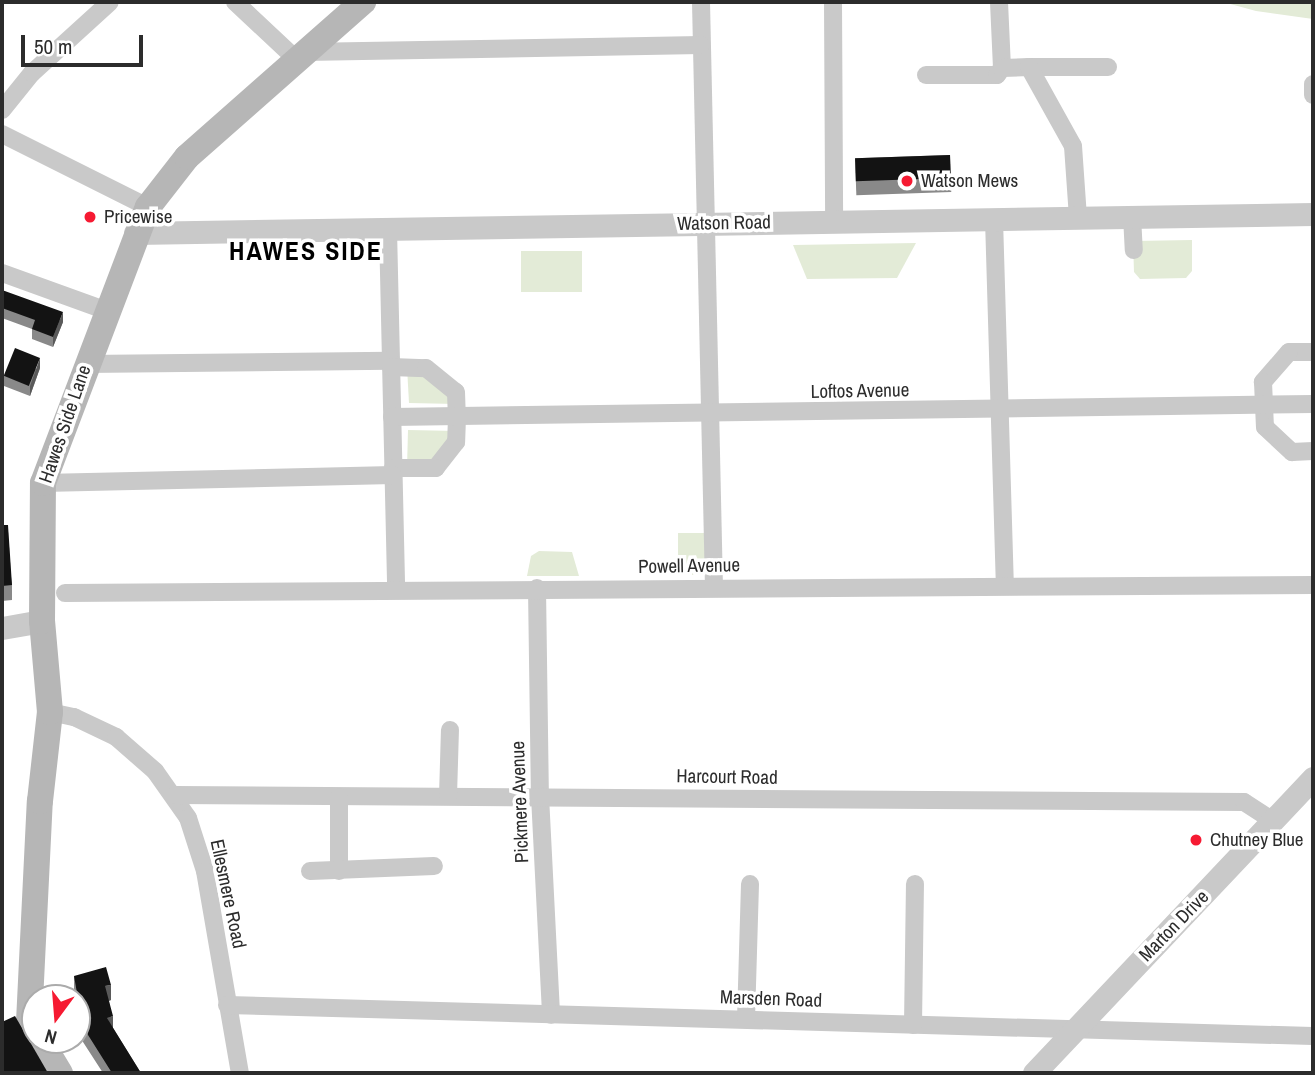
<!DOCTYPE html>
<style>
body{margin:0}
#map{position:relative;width:1315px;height:1075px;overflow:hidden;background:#fff;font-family:"Archivo Narrow",sans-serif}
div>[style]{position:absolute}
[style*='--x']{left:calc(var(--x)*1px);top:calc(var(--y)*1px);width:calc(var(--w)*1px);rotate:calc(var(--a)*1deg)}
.green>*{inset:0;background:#e3ebd7;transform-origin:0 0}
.minor>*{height:18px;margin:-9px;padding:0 9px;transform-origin:9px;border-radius:9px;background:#c9c9c9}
.tertiary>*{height:23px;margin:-11.5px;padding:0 11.5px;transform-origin:11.5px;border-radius:11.5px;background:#c9c9c9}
.secondary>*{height:26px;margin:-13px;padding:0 13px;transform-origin:13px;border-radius:13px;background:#b6b6b6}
.wall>*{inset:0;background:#898989;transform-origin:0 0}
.shaded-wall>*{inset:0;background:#5a5a5a}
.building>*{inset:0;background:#131313;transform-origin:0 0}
.dots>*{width:19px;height:19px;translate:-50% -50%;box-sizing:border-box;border:4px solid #fff;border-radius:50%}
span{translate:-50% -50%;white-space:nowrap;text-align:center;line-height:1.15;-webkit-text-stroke:7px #fff;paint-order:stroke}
.poi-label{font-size:19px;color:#2c2c2c}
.left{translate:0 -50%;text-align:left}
.street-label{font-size:19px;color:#2c2c2c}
.district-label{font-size:26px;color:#000;font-weight:700;letter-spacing:2px}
.frame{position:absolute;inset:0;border:4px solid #2c2c2c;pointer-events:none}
.north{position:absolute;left:21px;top:984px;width:70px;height:70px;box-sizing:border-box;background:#fff;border:2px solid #ababab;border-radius:50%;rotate:196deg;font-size:19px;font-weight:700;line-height:28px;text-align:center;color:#2c2c2c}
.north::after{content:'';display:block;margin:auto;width:24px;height:32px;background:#f61a32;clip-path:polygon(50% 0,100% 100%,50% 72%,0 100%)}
.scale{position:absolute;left:21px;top:35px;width:122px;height:32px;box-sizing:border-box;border:4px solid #2c2c2c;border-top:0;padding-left:9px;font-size:21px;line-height:24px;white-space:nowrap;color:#2c2c2c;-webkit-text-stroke:5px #fff;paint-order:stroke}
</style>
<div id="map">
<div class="green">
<div style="clip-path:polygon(1223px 2px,1313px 2px,1313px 19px,1256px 11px)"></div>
<div style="clip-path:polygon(1192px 240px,1192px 271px,1186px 278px,1140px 279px,1134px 272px,1133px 241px)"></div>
<div style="clip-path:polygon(916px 243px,897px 278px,807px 279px,793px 245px)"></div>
<div style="left:582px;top:251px;width:41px;height:61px;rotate:90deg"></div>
<div style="clip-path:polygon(407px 367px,426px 368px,456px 404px,409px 403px)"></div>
<div style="clip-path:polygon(408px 430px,457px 431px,436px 468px,407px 468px)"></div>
<div style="left:678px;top:533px;width:30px;height:42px"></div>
<div style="clip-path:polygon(539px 551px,572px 552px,579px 576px,527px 576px,531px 556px)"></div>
</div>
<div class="minor">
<div style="--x:235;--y:2;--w:83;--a:43.1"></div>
<div style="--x:701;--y:2;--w:585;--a:88.73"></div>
<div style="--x:833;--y:2;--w:219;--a:89.7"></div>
<div style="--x:999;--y:2;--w:66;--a:87.4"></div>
<div style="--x:304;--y:52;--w:397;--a:-1"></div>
<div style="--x:1029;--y:67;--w:79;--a:0"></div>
<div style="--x:926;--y:75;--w:71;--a:0"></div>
<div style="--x:997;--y:75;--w:9;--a:-54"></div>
<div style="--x:1002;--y:68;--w:27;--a:-2"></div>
<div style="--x:1029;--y:67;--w:90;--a:60.9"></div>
<div style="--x:1073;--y:146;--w:71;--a:86"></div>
<div style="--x:1313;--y:84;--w:11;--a:90"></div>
<div style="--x:2;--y:110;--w:48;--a:-51"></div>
<div style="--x:32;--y:73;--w:105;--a:-42.3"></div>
<div style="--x:2;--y:134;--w:163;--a:26.6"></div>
<div style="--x:1132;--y:216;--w:34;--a:87"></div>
<div style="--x:994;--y:219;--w:366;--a:88.3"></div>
<div style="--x:388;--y:229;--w:361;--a:88.7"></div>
<div style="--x:2;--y:273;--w:109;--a:19.8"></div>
<div style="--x:1313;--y:352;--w:24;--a:180"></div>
<div style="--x:1289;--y:352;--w:40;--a:131"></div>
<div style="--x:1263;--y:382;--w:45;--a:87.5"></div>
<div style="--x:1265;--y:427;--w:37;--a:43"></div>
<div style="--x:1292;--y:452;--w:21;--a:-3"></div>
<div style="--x:85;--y:364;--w:305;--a:-0.6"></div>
<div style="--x:391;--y:367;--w:35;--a:2"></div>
<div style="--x:426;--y:368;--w:38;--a:39"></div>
<div style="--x:456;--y:392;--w:25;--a:88"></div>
<div style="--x:457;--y:417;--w:25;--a:92"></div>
<div style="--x:456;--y:442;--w:33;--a:128"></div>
<div style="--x:436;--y:468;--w:43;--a:180"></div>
<div style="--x:392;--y:417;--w:921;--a:-0.81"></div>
<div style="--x:43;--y:483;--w:350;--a:-1.3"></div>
<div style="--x:537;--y:588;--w:208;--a:89.2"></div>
<div style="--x:540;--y:796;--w:219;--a:87.1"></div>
<div style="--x:65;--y:593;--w:1248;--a:-0.37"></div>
<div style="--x:50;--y:712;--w:25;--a:12"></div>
<div style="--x:74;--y:717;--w:47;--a:25.5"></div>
<div style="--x:116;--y:737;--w:52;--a:41.1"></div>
<div style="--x:155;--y:771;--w:57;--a:54.9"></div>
<div style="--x:188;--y:818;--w:56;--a:72.2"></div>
<div style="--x:205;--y:871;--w:205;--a:80.2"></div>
<div style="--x:175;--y:795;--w:1069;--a:0.38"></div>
<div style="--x:1244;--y:802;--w:35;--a:33"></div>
<div style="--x:448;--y:796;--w:66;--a:-88.3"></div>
<div style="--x:339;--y:797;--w:74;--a:90"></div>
<div style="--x:310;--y:871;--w:124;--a:-2.3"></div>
<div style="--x:227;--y:1005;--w:1086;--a:1.64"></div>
<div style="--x:746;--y:1019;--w:135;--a:-88.3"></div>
<div style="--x:913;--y:1025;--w:141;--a:-89.2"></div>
</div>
<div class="tertiary">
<div style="--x:135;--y:233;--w:1178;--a:-0.92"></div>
<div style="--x:2;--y:628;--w:41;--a:-9.9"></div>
<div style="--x:1034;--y:1073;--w:406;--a:-46.6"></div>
</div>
<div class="secondary">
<div style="--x:35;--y:1031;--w:11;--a:-124"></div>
<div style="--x:29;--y:1022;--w:221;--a:-87.2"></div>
<div style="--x:40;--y:801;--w:90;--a:-83.6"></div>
<div style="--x:50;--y:712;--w:91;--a:-95"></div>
<div style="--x:42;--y:621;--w:138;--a:-89.6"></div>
<div style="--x:43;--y:483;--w:295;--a:-69.2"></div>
<div style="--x:148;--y:207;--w:63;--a:-52"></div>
<div style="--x:187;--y:157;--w:235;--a:-41.4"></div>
<div style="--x:40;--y:1040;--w:39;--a:59"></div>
</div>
<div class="wall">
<div style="left:950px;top:155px;width:37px;height:95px;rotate:88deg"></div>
<div style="clip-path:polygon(2px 290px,63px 322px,53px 347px,32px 339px,32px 329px,2px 318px)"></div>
<div style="clip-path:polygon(40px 368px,30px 396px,4px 386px,4px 376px)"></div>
<div style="clip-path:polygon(2px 525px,12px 585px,12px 600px,2px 601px)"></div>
<div style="clip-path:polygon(74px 976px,111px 1000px,109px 1001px,113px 1028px,141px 1073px,103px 1073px,83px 1042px,77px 1008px,77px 998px,75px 998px,74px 992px)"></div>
</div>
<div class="shaded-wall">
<div style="clip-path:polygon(63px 312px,63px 322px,53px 347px,53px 337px)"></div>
<div style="clip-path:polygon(40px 358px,40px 368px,30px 396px,30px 386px)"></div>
<div style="clip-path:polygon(111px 985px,111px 1000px,105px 1002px,105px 986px)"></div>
<div style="clip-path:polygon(113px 1016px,113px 1031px,107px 1018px)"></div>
</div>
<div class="building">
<div style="left:950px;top:155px;width:23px;height:95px;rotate:88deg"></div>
<div style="clip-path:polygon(2px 290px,63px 312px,53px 337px,32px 329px,35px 320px,2px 308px)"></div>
<div style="left:15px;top:348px;width:27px;height:30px;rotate:22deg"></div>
<div style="clip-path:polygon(2px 525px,8px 525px,12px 585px,2px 586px)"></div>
<div style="clip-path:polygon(106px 967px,111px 985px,105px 986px,113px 1016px,107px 1018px,141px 1073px,112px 1073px,83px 1027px,74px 976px)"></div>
<div style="clip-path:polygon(15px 1016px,48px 1073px,3px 1073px,2px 1071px,2px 1022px)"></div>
</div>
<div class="dots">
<div style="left:907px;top:181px;background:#f61a32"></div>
<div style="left:90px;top:217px;background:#f61a32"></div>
<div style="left:1196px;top:840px;background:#f61a32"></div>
</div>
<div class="poi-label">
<span class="left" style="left:921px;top:181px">Watson Mews</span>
<span class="left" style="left:104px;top:217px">Pricewise</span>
<span class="left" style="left:1210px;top:840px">Chutney Blue</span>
</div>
<div class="street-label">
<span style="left:724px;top:223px;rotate:-1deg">Watson Road</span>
<span style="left:860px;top:391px;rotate:-1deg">Loftos Avenue</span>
<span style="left:65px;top:424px;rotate:-71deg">Hawes Side Lane</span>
<span style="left:689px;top:566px;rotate:-1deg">Powell Avenue</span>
<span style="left:727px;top:777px;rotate:1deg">Harcourt Road</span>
<span style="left:520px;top:802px;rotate:-92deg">Pickmere Avenue</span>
<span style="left:228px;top:894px;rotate:78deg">Ellesmere Road</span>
<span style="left:1174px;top:926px;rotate:-46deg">Marton Drive</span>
<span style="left:771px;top:999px;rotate:2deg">Marsden Road</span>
</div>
<div class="district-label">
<span style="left:306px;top:251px">HAWES SIDE</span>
</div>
<div class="frame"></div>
<div class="north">N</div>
<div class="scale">50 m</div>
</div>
